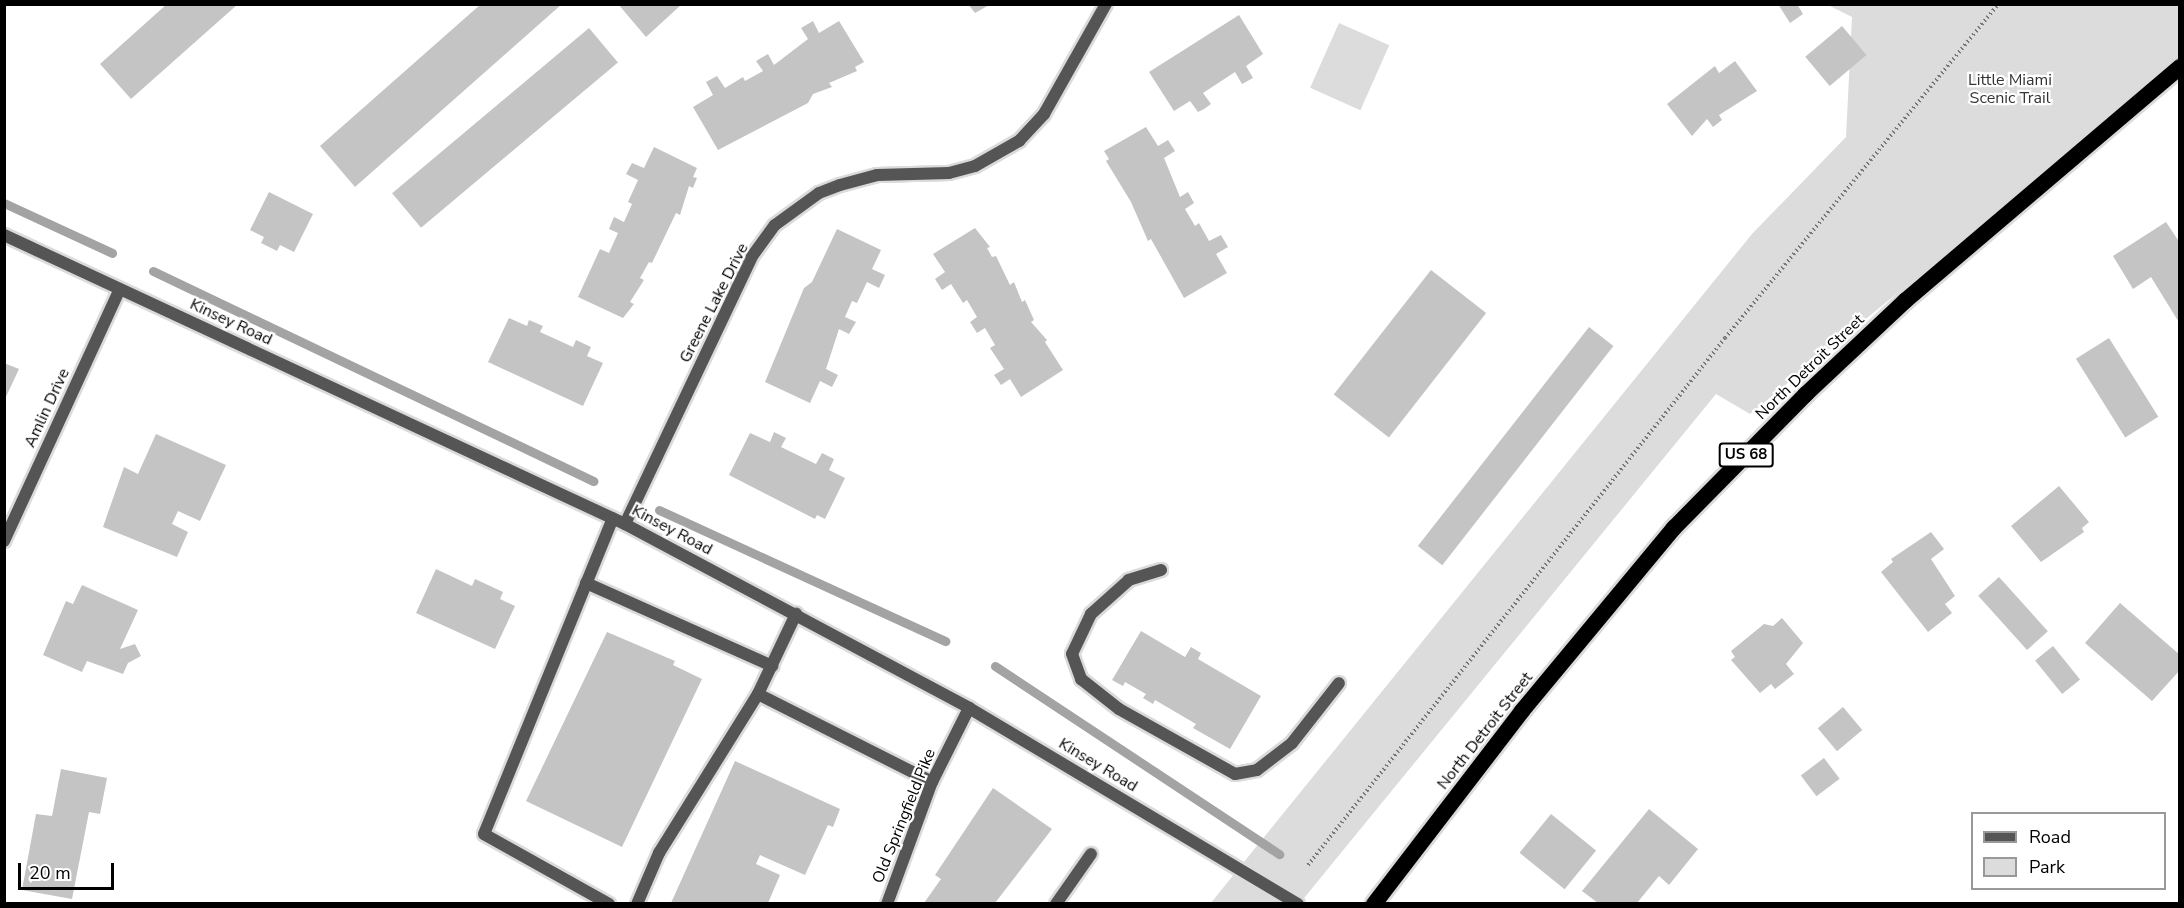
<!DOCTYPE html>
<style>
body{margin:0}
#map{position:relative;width:2184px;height:908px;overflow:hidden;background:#fff;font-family:"Nunito Sans",sans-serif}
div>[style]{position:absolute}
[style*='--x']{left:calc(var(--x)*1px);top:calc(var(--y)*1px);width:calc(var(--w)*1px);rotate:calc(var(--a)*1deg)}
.green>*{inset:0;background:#dcdcdc;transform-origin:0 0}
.stream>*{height:9px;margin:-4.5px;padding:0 4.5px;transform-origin:4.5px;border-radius:4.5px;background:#a3a3a3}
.building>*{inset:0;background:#c4c4c4;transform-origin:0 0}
.path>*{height:4px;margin-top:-2px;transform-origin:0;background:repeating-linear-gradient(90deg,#777 0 1.5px,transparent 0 4.5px)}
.roads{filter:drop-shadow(2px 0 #dbdbdb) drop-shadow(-2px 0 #dbdbdb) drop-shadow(0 2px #dbdbdb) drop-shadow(0 -2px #dbdbdb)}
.service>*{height:12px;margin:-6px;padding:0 6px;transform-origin:6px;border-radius:6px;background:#555}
.minor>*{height:12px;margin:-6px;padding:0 6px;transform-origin:6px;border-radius:6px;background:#555}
.tertiary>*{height:12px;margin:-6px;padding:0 6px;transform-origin:6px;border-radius:6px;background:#555}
.trunk>*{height:16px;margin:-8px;padding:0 8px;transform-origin:8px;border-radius:8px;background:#000}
span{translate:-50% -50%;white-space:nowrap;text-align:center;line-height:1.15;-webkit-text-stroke:4.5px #fff;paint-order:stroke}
.shield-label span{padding:2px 4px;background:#fff;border:2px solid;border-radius:4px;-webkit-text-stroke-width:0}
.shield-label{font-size:15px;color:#000;font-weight:700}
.park-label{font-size:16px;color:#333}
.street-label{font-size:16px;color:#000}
.frame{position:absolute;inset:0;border:6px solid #000;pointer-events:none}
.legend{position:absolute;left:1971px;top:812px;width:195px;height:78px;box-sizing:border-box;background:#fff;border:2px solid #999;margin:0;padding:8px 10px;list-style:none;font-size:18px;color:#000}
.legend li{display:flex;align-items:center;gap:12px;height:30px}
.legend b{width:30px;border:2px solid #999}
.scale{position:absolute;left:18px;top:863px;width:96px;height:27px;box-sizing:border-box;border:3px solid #000;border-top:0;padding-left:8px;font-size:18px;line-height:21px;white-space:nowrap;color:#000;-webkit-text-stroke:4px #fff;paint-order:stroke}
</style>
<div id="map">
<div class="green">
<div style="clip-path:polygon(1828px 5px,2179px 5px,2179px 62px,1750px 414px,1716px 394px,1300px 903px,1210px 904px,1752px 234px,1846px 137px,1852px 17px)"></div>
<div style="left:1339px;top:23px;width:55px;height:71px;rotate:24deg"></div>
</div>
<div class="stream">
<div style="--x:4;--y:203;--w:119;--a:24.8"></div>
<div style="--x:153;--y:271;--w:488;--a:25.5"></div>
<div style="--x:659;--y:510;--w:315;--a:24.6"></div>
<div style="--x:995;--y:666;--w:341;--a:33.5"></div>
</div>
<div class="building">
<div style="clip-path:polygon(167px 4px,238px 4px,131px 99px,100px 64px)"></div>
<div style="clip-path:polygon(481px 4px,562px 4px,355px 187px,320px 146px)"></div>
<div style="clip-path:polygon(618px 4px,682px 4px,646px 37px)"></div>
<div style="clip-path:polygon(968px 4px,991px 4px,975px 13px)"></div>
<div style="clip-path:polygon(1778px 4px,1797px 4px,1803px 14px,1790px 23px)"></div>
<div style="clip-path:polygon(1239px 15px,1263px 54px,1246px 66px,1253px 78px,1242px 84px,1235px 72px,1203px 93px,1211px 104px,1204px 109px,1198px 112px,1190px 101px,1174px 111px,1149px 72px)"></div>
<div style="clip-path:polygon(813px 21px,819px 33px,839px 21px,864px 62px,855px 67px,857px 71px,829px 83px,832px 87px,813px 94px,808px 103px,718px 150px,693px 107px,713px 95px,706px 82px,717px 76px,725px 88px,743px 77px,745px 81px,763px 71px,756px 61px,768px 54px,774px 65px,808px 39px,801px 28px)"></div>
<div style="left:1842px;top:26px;width:38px;height:48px;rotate:50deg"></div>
<div style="left:589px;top:28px;width:45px;height:257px;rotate:50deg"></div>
<div style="clip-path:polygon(1735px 61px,1757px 91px,1719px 115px,1722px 120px,1713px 127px,1707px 119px,1692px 136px,1667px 104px,1715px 66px,1719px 73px)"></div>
<div style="clip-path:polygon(1146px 127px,1158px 146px,1168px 140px,1175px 151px,1164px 158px,1180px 197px,1188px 192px,1194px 203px,1185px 209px,1195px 226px,1199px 223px,1209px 241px,1221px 235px,1228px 247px,1216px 254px,1227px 273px,1184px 298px,1151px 239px,1148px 241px,1131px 202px,1106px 161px,1109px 159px,1104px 151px)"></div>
<div style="clip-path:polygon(654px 147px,697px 168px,693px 177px,697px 178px,693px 188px,689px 186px,680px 215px,676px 213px,652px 263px,649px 262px,640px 278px,644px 280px,630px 302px,634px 304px,623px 318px,578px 297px,600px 249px,609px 253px,618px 233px,609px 229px,614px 217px,624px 222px,632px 204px,628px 202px,638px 180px,626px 174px,632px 163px,644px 168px)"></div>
<div style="clip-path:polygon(269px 192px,313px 214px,294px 252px,280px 245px,277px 251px,261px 243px,264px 237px,250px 230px)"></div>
<div style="clip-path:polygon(2166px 222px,2180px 243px,2180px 324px,2151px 277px,2133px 289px,2113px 256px)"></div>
<div style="clip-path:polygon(975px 228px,990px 247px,987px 248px,992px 257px,996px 256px,1010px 285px,1014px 282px,1022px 302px,1025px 300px,1034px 320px,1031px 322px,1047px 340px,1045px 342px,1063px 370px,1021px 397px,1010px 379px,1001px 385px,994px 375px,1004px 369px,990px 348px,995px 345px,985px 328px,977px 333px,970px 322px,977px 317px,967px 300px,963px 303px,951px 284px,942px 290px,935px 279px,945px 272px,933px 254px)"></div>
<div style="clip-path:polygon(837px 229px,881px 250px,872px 269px,885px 275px,879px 288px,867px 282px,857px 303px,852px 301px,845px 317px,856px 322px,849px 334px,839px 329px,826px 369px,838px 375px,832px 387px,820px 381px,810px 403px,765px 382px,804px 288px,812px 282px)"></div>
<div style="left:1431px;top:270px;width:70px;height:158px;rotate:38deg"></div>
<div style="clip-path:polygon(509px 318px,527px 326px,529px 320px,543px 326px,540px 332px,573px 347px,576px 340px,591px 347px,587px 356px,603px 363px,583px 406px,488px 362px)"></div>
<div style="left:1589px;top:327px;width:31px;height:278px;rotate:38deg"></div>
<div style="left:2109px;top:338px;width:93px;height:39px;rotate:58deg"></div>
<div style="clip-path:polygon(4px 363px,19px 369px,4px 401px)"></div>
<div style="clip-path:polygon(774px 432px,786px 438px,781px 447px,816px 464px,822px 453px,834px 459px,829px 470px,845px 478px,825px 519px,817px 515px,815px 519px,729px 475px,750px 433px,770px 442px)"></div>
<div style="clip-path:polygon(156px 434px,226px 465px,200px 521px,178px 511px,172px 524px,188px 532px,177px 557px,103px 527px,124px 467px,138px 474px)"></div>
<div style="clip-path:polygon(2059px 486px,2089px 522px,2082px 528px,2084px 532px,2041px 562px,2011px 526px)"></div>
<div style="clip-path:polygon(1931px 532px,1944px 549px,1931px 559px,1955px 596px,1945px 604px,1952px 613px,1928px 632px,1881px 572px,1893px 562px,1891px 559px)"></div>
<div style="clip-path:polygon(436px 569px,472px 586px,475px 579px,503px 592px,500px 599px,515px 606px,495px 649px,416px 613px)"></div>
<div style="left:1999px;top:577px;width:73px;height:28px;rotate:48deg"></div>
<div style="clip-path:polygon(82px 585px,138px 610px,120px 649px,135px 644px,141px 656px,128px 663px,123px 674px,87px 661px,82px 672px,43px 655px,66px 601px,73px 604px)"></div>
<div style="clip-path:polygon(2120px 603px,2180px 655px,2180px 670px,2152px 701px,2085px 643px)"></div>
<div style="clip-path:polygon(1782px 618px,1803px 643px,1786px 664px,1794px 674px,1775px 689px,1771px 684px,1760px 693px,1731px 660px,1735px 657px,1731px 651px,1764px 624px,1773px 626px)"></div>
<div style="clip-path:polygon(1141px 631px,1185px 657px,1191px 647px,1201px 653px,1198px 659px,1261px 696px,1230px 749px,1193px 728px,1196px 724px,1155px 700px,1153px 704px,1143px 698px,1146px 694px,1125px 682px,1123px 686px,1112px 680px)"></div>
<div style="clip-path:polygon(607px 632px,675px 661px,673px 665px,702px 679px,622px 847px,526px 801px)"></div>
<div style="left:2053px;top:646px;width:43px;height:23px;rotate:51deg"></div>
<div style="left:1843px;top:707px;width:30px;height:33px;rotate:50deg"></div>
<div style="left:1824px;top:758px;width:26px;height:29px;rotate:53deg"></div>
<div style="clip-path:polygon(735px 761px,840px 809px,833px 827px,828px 825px,805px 875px,760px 855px,756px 864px,780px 875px,768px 903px,671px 903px)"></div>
<div style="clip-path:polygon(61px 769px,107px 778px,100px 814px,89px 812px,72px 899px,22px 890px,36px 814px,52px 816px)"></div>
<div style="clip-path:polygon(993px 788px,1052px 829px,995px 903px,924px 903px,941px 879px,935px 875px)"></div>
<div style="clip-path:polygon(1649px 809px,1698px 849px,1669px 885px,1659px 876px,1637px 903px,1598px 903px,1582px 891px)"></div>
<div style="left:1551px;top:814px;width:58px;height:50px;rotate:39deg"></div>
</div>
<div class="path">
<div style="--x:1308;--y:865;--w:672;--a:-51.65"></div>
<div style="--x:1725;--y:338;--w:431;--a:-50.7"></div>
</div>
<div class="roads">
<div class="service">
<div style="--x:1161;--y:570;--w:34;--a:163"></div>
<div style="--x:1129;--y:580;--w:51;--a:138.2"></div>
<div style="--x:1091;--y:614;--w:44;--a:115.4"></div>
<div style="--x:1072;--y:654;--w:27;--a:70"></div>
<div style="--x:1081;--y:679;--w:48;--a:38.3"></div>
<div style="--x:1119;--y:709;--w:133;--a:29.3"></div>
<div style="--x:1235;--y:774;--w:22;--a:-10"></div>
<div style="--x:1257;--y:770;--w:44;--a:-37.6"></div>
<div style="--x:1292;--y:743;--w:76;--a:-51.9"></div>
<div style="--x:586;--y:583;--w:204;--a:24"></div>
<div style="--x:758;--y:694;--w:195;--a:26.8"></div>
<div style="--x:609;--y:904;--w:143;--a:-150.8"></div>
<div style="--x:484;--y:834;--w:341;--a:-67.8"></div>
<div style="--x:637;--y:904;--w:56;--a:-66.7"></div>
<div style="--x:659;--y:853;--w:187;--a:-58.1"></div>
<div style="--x:758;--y:694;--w:89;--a:-64.6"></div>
<div style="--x:1056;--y:904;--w:61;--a:-55"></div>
</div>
<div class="minor">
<div style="--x:625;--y:524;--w:298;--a:-64.6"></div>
<div style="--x:753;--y:255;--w:37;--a:-54"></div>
<div style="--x:775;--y:225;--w:54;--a:-36"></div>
<div style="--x:819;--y:193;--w:22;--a:-21"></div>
<div style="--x:840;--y:185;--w:38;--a:-15"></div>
<div style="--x:877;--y:175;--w:72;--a:-1.6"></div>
<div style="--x:949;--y:173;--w:27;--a:-15"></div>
<div style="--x:975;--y:166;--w:51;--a:-29.6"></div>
<div style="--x:1019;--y:141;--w:37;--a:-47"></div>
<div style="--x:1044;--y:114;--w:126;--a:-60.6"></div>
<div style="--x:4;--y:541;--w:277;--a:-65.3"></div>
</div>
<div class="tertiary">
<div style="--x:4;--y:235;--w:685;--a:24.96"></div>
<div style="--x:625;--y:524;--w:390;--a:28.1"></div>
<div style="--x:969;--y:708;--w:383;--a:30.8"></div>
<div style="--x:887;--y:904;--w:130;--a:-69.8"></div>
<div style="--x:932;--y:782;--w:83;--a:-63.4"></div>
</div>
<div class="trunk">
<div style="--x:1374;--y:904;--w:243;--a:-52.5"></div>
<div style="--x:1522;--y:711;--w:238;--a:-50.3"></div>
<div style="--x:1674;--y:528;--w:188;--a:-45.4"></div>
<div style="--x:1806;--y:394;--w:136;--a:-43.2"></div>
<div style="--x:1905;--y:301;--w:361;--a:-40.4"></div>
</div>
</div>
<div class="shield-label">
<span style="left:1746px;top:455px">US 68</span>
</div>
<div class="park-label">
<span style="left:2010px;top:89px">Little Miami<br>Scenic Trail</span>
</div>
<div class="street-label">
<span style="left:714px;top:303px;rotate:-63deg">Greene Lake Drive</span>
<span style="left:231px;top:322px;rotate:25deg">Kinsey Road</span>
<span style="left:1810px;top:367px;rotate:-44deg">North Detroit Street</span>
<span style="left:47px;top:408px;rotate:-65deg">Amlin Drive</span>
<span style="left:672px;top:530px;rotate:28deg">Kinsey Road</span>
<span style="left:1485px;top:731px;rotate:-52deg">North Detroit Street</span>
<span style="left:1098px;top:765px;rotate:31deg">Kinsey Road</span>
<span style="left:904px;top:816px;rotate:-68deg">Old Springfield Pike</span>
</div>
<div class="frame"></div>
<ul class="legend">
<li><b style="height:8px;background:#555"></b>Road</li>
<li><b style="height:16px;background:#dcdcdc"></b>Park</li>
</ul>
<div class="scale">20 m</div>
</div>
